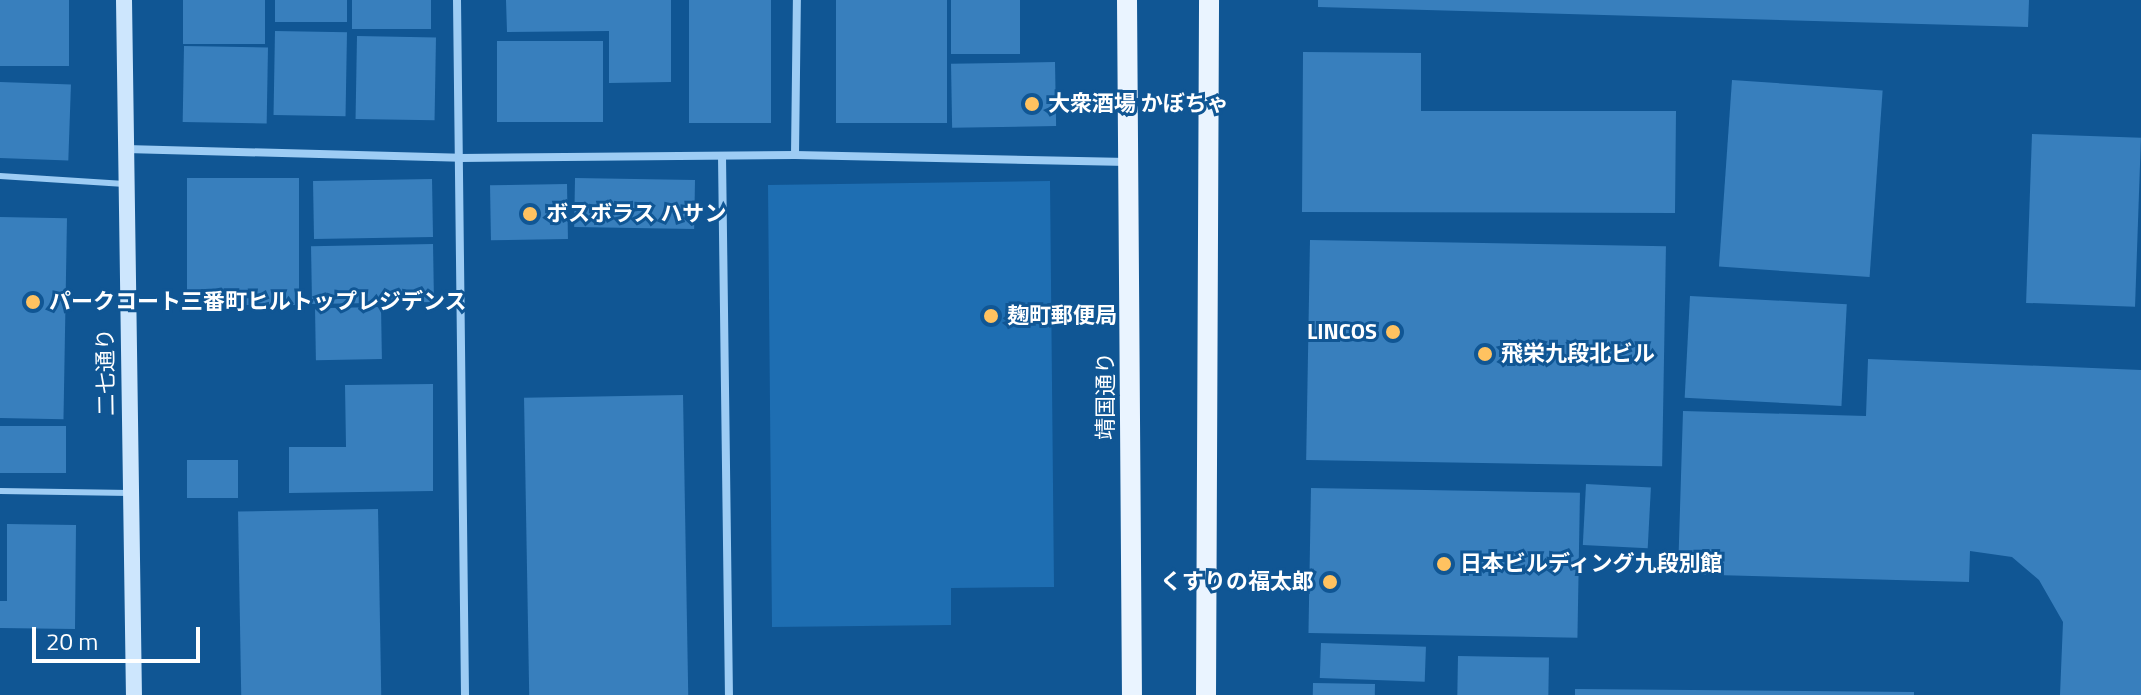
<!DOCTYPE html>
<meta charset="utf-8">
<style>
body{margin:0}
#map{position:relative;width:2141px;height:695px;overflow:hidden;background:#105694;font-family:"Titillium Web","Noto Sans JP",sans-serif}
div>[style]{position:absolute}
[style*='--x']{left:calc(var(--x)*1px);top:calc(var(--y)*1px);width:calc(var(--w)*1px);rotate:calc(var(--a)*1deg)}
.green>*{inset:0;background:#1e6eb2}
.building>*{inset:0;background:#387fbd;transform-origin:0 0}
.lane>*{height:6px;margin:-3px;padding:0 3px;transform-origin:3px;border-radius:3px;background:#9dccf4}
.street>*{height:8px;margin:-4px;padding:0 4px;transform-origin:4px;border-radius:4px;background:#9dccf4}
.secondary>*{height:16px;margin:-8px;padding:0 8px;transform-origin:8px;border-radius:8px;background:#cde6fd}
.primary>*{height:20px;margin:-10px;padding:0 10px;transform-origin:10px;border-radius:10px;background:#eaf4ff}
.dots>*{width:22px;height:22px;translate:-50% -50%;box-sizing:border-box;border:4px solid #105694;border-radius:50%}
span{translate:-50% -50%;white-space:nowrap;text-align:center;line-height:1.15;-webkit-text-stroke:6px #105694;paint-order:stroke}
.poi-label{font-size:22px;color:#fff;font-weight:700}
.left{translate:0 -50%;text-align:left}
.right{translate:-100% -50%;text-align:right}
.street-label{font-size:22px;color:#fff}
.scale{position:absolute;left:32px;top:627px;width:168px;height:36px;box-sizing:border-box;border:4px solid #fff;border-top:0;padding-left:10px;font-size:24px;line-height:28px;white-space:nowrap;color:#fff;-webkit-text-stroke:6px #105694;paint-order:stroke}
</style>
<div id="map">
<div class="green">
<div style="clip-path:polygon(1050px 181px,1054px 587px,951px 588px,951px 625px,772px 627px,768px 185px)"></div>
</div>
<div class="building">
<div style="left:0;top:0;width:69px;height:66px"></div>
<div style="left:183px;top:0;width:82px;height:44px"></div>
<div style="left:275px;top:0;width:72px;height:22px"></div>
<div style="left:352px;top:0;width:79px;height:29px"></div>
<div style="clip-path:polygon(506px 0,671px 0,671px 82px,609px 83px,609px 31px,507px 32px)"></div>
<div style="left:689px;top:0;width:82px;height:123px"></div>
<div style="left:836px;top:0;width:111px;height:123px"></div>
<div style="left:951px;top:0;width:69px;height:54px"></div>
<div style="clip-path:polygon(1318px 0,2029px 0,2028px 27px,1318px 7px)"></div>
<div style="left:275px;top:31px;width:72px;height:84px;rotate:1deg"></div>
<div style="left:357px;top:36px;width:79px;height:83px;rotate:1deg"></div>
<div style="left:497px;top:41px;width:106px;height:81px"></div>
<div style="left:184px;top:46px;width:84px;height:76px;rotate:1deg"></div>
<div style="clip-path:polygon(1303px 52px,1421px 53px,1421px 111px,1676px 111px,1675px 213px,1302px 212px)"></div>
<div style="left:1055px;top:62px;width:64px;height:104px;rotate:89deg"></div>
<div style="left:1732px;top:80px;width:151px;height:187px;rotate:4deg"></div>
<div style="left:0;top:82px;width:71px;height:76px;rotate:2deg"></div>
<div style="left:2032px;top:134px;width:109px;height:169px;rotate:2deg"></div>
<div style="left:299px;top:178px;width:127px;height:112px;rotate:90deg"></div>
<div style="left:432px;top:179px;width:58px;height:119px;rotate:89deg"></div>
<div style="left:695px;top:180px;width:49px;height:120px;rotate:91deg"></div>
<div style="left:567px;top:184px;width:55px;height:77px;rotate:89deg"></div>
<div style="left:0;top:217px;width:67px;height:201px;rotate:1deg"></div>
<div style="left:1310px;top:240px;width:356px;height:220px;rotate:1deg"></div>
<div style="left:433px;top:244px;width:58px;height:122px;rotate:89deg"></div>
<div style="left:1690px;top:296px;width:157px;height:102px;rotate:3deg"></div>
<div style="left:381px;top:307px;width:52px;height:66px;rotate:89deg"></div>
<div style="clip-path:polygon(1868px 359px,2141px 370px,2141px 695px,2060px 695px,2063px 622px,2039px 580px,2012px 557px,1970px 551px,1969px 582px,1678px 574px,1683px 411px,1866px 416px)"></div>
<div style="clip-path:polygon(433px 384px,433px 491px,289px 493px,289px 447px,346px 447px,345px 385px)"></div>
<div style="left:683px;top:395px;width:300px;height:159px;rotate:89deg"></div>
<div style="left:0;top:426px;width:66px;height:47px"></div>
<div style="left:238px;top:460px;width:38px;height:51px;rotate:90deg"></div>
<div style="left:1586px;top:484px;width:65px;height:61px;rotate:3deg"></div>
<div style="left:1311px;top:488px;width:269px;height:145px;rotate:1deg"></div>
<div style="left:378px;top:509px;width:186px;height:140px;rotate:89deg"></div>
<div style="clip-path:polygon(7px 524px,76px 525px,75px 629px,0 628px,0 601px,7px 601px)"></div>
<div style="left:1321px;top:643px;width:105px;height:35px;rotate:2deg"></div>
<div style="left:1458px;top:656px;width:91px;height:39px;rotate:1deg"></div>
<div style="left:1313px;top:683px;width:62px;height:12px;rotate:1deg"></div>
<div style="clip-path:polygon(1575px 689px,1914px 692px,1914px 695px,1575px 695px)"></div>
</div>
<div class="lane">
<div style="--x:0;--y:176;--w:125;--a:3.7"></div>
<div style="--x:0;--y:491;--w:130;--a:0.9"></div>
</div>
<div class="street">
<div style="--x:457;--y:0;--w:695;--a:89.34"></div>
<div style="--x:126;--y:149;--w:334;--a:1.5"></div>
<div style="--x:460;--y:158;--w:335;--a:-0.5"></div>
<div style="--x:795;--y:155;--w:333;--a:1.2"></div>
<div style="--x:795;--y:155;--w:155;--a:-89.3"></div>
<div style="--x:722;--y:156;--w:539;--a:89.26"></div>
</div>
<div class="secondary">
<div style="--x:124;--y:0;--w:695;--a:89.18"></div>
</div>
<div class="primary">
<div style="--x:1127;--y:0;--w:695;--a:89.59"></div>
<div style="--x:1206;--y:695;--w:695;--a:-89.75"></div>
</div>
<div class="dots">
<div style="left:1032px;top:104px;background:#ffc260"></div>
<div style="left:530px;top:214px;background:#ffc260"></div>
<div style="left:33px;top:302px;background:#ffc260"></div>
<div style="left:991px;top:316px;background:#ffc260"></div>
<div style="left:1393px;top:332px;background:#ffc260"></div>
<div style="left:1485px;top:354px;background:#ffc260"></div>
<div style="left:1444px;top:564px;background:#ffc260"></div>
<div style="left:1330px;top:582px;background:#ffc260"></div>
</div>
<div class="poi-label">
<span class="left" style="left:1048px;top:104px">大衆酒場 かぼちゃ</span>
<span class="left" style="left:546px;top:214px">ボスボラス ハサン</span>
<span class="left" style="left:49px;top:302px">パークコート三番町ヒルトップレジデンス</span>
<span class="left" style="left:1007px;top:316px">麹町郵便局</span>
<span class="right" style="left:1377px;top:332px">LINCOS</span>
<span class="left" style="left:1501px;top:354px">飛栄九段北ビル</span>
<span class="left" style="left:1460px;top:564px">日本ビルディング九段別館</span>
<span class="right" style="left:1314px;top:582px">くすりの福太郎</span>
</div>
<div class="street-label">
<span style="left:106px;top:372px;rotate:-91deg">二七通り</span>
<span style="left:1106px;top:396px;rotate:-90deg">靖国通り</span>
</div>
<div class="scale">20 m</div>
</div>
